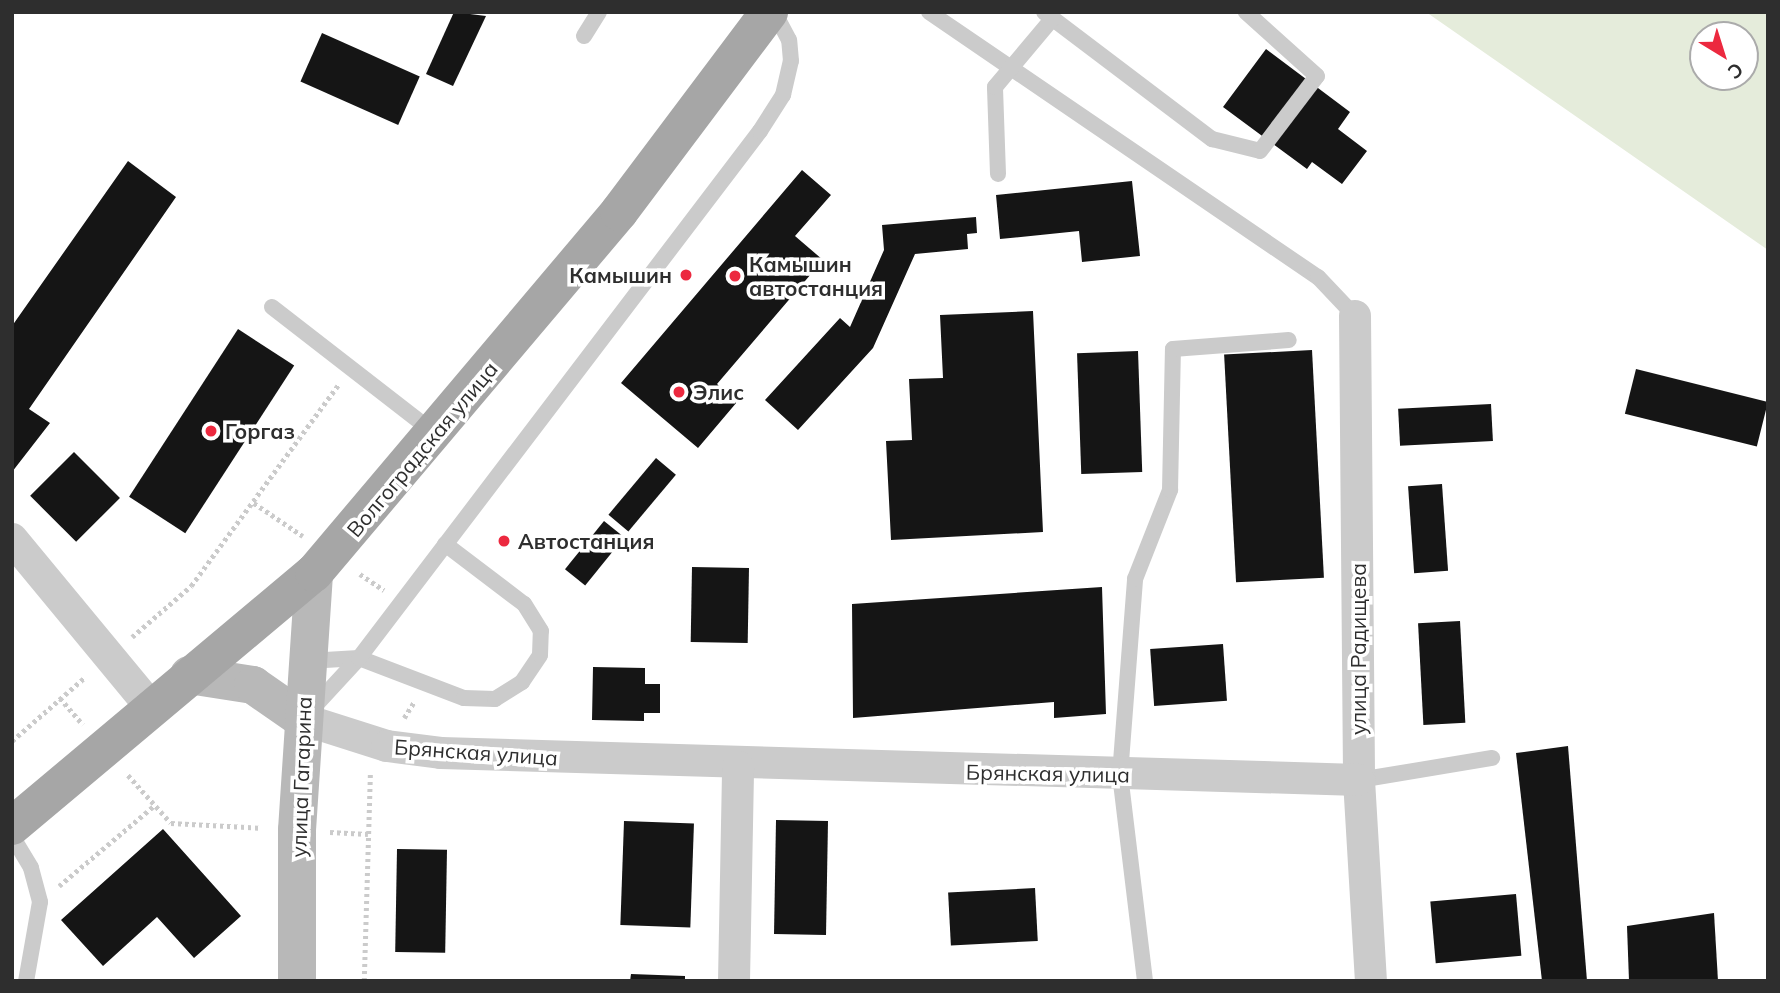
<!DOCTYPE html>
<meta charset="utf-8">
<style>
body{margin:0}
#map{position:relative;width:1780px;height:993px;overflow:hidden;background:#fff;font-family:Mulish,sans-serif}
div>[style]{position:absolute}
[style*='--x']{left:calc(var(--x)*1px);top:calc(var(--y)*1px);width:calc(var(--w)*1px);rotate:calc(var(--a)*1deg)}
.green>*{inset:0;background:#e5ecdb}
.building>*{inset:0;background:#151515;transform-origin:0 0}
.path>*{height:4.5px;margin-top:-2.25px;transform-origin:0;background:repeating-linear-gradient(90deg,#cbcbcb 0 3.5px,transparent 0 7px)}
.lane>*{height:16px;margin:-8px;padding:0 8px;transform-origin:8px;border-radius:8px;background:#cbcbcb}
.street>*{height:32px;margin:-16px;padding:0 16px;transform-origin:16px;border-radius:16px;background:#cbcbcb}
.secondary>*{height:38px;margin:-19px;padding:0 19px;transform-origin:19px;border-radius:19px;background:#b8b8b8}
.primary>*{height:38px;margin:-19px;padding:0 19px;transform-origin:19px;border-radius:19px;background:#a6a6a6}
.dots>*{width:19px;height:19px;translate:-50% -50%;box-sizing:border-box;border:4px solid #fff;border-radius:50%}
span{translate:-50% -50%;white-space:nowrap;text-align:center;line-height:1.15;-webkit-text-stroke:7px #fff;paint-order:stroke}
.poi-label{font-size:21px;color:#2e2e2e;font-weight:700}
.left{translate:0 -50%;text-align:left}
.right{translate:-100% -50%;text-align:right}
.street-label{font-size:21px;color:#2e2e2e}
.frame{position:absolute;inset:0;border:14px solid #2e2e2e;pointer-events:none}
.north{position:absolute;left:1689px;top:21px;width:70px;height:70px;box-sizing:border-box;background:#fff;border:2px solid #ababab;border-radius:50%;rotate:142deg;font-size:19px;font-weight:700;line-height:28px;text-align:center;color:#2e2e2e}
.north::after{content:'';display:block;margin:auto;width:24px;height:32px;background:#ec293f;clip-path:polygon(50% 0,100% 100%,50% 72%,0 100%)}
</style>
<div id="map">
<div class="green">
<div style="clip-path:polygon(evenodd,1426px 12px,1768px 12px,1768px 250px,1426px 12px,1703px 35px,1745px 35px,1745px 77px,1703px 77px,1703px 35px)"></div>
</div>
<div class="building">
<div style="clip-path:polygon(454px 12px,486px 16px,453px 86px,426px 74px)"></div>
<div style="left:322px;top:33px;width:107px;height:53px;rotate:24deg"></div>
<div style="clip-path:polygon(1266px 49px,1350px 112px,1338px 129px,1367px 151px,1342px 184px,1312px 162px,1307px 169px,1223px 107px)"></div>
<div style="clip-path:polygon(128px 161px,176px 197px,29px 409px,50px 423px,12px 472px,12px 326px)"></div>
<div style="clip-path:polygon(802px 170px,831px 195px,795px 236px,823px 260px,717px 384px,737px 402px,698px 448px,621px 383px)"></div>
<div style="clip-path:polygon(1132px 181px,1140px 256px,1082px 262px,1079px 231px,1000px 239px,996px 195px)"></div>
<div style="clip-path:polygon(976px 217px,977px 233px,967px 234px,968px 249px,915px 254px,873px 348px,798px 430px,765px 400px,840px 318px,850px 327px,884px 250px,882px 225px)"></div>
<div style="clip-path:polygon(1033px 311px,1043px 532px,891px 540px,886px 441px,912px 440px,909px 379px,943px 378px,940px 315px)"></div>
<div style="left:238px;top:329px;width:67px;height:200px;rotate:33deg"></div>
<div style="left:1312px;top:350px;width:228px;height:88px;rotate:87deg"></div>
<div style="left:1138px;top:351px;width:121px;height:61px;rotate:88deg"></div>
<div style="left:1636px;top:369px;width:136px;height:46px;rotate:14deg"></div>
<div style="left:1491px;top:404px;width:37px;height:93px;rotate:87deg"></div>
<div style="left:74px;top:452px;width:65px;height:62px;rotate:45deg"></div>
<div style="left:656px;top:458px;width:26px;height:74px;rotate:40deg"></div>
<div style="left:1442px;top:484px;width:87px;height:34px;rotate:86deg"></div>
<div style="left:604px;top:521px;width:26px;height:62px;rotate:39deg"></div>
<div style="left:692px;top:567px;width:57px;height:75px;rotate:1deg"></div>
<div style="clip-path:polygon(1102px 587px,1106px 714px,1054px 718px,1054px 702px,853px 718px,852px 604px)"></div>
<div style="left:1460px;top:621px;width:102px;height:42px;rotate:87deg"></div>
<div style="left:1223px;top:644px;width:57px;height:73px;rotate:86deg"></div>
<div style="clip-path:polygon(593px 667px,645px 668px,645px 684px,660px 684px,660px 713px,644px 713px,644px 721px,592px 720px)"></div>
<div style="clip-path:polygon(1568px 746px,1587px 981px,1542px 981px,1516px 753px)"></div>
<div style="left:624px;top:821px;width:70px;height:104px;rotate:2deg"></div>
<div style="left:828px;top:821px;width:114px;height:52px;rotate:91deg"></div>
<div style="clip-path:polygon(163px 829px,241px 916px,194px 958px,157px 917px,103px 966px,61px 920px)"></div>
<div style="left:397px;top:849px;width:50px;height:103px;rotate:1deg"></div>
<div style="left:1035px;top:888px;width:53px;height:87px;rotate:87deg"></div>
<div style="left:1516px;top:894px;width:62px;height:86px;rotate:85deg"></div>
<div style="clip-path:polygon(1714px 913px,1718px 981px,1629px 981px,1627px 926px)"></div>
<div style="clip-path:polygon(631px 974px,685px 976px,685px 981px,630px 981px)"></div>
</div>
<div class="path">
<div style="--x:254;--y:503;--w:59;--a:34"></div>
<div style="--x:360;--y:574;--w:29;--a:34"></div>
<div style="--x:132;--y:637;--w:78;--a:-40.8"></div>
<div style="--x:191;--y:586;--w:249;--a:-53.8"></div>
<div style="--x:60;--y:698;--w:35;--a:49"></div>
<div style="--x:404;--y:718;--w:19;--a:-58"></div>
<div style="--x:12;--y:741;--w:97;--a:-41.2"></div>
<div style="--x:128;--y:775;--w:64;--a:48.1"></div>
<div style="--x:171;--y:823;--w:91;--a:3.1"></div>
<div style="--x:330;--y:832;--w:38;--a:3"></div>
<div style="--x:59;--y:886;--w:126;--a:-40.2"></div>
<div style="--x:364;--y:981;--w:207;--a:-88.3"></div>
</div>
<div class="lane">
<div style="--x:929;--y:12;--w:471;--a:34.3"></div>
<div style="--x:1318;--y:277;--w:54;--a:46.5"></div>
<div style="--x:1044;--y:12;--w:211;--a:37.1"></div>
<div style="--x:1212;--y:139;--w:49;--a:14"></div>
<div style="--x:1260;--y:151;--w:94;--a:-52.8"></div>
<div style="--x:1317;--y:76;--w:96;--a:-138"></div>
<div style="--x:584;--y:36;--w:28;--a:-58"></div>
<div style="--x:998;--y:174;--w:87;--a:-92"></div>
<div style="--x:995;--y:87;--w:89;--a:-50"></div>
<div style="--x:272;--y:307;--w:204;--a:37.8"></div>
<div style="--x:308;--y:661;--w:51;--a:-3.4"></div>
<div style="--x:359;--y:658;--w:112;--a:20.9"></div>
<div style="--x:464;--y:698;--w:31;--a:2"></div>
<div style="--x:495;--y:699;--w:32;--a:-32"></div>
<div style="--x:522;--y:682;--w:32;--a:-56"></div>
<div style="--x:540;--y:655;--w:24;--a:-88"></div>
<div style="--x:541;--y:631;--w:32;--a:-122"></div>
<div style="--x:524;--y:604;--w:99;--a:-142.8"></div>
<div style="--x:312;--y:709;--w:69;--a:-47.3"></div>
<div style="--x:359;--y:658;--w:662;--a:-52.73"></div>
<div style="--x:760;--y:131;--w:43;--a:-57.4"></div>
<div style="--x:783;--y:95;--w:35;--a:-77"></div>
<div style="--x:791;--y:61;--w:21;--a:-95"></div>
<div style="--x:789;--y:40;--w:32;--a:-118"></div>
<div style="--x:1359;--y:780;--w:135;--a:-9.4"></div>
<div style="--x:12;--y:836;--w:37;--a:59"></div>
<div style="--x:31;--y:868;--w:35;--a:75"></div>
<div style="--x:40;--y:902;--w:80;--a:100"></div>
<div style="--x:1145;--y:981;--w:208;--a:-96.9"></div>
<div style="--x:1120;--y:775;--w:197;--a:-85.6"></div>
<div style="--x:1135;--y:579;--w:96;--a:-68.5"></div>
<div style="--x:1170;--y:490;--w:141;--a:-88.8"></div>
<div style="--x:1173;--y:349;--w:116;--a:-4.4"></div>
</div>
<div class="street">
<div style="--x:1355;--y:316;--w:464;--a:89.5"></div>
<div style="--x:1359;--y:780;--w:201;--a:86.6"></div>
<div style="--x:12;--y:539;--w:217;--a:50.4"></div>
<div style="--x:302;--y:719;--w:89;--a:17.6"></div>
<div style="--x:387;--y:746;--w:54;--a:7.4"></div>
<div style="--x:441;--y:753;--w:918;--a:1.68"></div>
<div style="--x:734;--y:981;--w:214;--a:-88.9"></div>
</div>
<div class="secondary">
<div style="--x:189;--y:675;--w:65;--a:8.9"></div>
<div style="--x:253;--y:685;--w:60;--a:34.8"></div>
<div style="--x:297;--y:981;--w:151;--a:-90"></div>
<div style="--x:297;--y:830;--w:258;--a:-86.2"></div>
</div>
<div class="primary">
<div style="--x:12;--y:826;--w:394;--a:-40"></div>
<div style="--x:314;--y:573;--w:473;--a:-49.8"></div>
<div style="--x:619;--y:212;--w:250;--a:-53.1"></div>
</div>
<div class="dots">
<div style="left:686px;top:275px;background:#ec293f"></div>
<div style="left:735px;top:276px;background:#ec293f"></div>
<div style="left:679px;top:392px;background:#ec293f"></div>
<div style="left:211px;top:431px;background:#ec293f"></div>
<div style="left:504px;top:541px;background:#ec293f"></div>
</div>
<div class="poi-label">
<span class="left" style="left:749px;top:276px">Камышин<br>автостанция</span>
<span class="right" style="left:672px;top:275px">Камышин</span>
<span class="left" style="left:693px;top:392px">Элис</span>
<span class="left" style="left:225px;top:431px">Горгаз</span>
<span class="left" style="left:518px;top:541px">Автостанция</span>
</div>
<div class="street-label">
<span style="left:422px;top:449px;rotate:-50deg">Волгоградская улица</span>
<span style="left:1358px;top:649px;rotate:-90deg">улица Радищева</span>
<span style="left:476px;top:752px;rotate:4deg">Брянская улица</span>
<span style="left:1048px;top:773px;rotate:1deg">Брянская улица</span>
<span style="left:301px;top:777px;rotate:-88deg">улица Гагарина</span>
</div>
<div class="frame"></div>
<div class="north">С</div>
</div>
